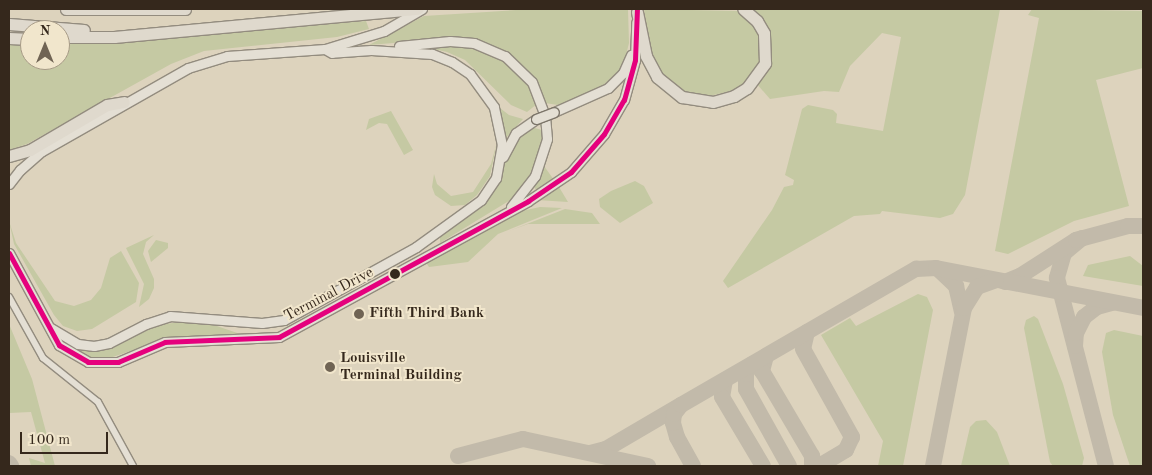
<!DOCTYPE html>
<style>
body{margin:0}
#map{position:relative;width:1152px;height:475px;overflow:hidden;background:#ddd3bd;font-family:"Old Standard TT",serif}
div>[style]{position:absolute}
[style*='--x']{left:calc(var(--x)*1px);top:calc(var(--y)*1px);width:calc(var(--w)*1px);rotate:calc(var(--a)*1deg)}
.green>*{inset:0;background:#c5c9a3}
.taxiway>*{height:16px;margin:-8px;padding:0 8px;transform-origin:8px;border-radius:8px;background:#c2baaa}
.roads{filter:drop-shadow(1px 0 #938c7f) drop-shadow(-1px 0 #938c7f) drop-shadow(0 1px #938c7f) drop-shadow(0 -1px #938c7f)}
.minor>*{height:6px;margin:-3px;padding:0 3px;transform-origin:3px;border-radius:3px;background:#e4dfd4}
.secondary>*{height:9px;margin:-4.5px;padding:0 4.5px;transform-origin:4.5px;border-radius:4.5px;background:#e4dfd4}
.motorway>*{height:11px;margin:-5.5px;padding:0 5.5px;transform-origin:5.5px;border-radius:5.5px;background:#dfd9cd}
.bridges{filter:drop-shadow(1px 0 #7c7569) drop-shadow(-1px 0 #7c7569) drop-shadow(0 1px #7c7569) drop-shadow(0 -1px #7c7569)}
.secondary-bridge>*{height:9px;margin:-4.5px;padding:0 4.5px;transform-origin:4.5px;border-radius:4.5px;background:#e4dfd4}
.bus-1>*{height:5px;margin:-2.5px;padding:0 2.5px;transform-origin:2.5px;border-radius:2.5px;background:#e5007d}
.dots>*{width:14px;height:14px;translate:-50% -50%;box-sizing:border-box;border:2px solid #f1e6cc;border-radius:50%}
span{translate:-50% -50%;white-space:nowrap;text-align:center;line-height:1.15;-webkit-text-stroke:4px #f1e6cc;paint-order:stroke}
.street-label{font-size:15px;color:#35281c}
.poi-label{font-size:15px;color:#35281c;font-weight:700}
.left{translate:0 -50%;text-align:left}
.frame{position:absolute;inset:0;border:10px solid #35281c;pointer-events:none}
.north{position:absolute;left:20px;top:20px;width:50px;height:50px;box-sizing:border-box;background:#f1e6cc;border:1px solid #a69a86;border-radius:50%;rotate:0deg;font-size:14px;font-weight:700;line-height:20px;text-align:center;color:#35281c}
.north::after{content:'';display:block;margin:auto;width:18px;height:22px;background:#706454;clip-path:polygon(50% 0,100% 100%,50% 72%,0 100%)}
.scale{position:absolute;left:20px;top:432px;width:88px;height:22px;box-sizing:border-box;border:2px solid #35281c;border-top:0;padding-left:6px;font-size:15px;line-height:18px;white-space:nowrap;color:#35281c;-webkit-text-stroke:4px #f1e6cc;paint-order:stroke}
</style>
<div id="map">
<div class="green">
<div style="clip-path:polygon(532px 9px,628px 9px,629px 43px,623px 67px,598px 90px,558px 105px,545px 103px,531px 77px,504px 52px,430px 40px,369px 45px,424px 16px)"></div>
<div style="clip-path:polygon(644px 9px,737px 11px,750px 20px,760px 38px,759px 64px,752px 77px,735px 90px,705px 97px,680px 91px,652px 65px)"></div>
<div style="clip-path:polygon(749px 9px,1000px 9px,965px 195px,953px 214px,940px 218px,882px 211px,880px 214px,854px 216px,728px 288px,723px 281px,772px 210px,784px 187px,793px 185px,794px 180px,785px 175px,802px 109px,808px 105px,833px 110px,837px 114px,836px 123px,883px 131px,901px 37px,882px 33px,850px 66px,839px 92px,824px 91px,770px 99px,756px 83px,769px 48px)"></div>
<div style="clip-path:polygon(1032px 9px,1143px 11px,1143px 68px,1096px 80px,1129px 206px,1074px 221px,1008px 254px,995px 251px,1039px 18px,1028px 15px)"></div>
<div style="clip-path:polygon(366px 21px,369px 29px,337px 37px,204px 51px,171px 64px,27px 144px,9px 150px,9px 43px,30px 44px,30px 60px,60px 60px,60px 45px)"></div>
<div style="clip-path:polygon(464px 45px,499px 57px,511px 66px,527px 83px,537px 104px,527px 112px,511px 105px,465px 60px,447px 52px,424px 47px)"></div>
<div style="clip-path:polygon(496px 105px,509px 115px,523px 119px,505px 139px)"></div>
<div style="clip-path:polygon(391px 111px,413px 150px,404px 155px,387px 124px,379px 123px,366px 130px,369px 119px)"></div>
<div style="clip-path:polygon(531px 127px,542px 130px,542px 145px,531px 177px,517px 196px,440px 243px,440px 234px,489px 198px,515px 138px)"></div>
<div style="clip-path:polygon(497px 142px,490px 176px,477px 195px,465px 205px,451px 206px,435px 195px,432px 187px,434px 174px,437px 184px,451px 196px,473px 192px,491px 164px)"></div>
<div style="clip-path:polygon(544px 166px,554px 180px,537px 191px,534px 187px)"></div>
<div style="clip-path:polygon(635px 181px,644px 186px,653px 203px,620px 223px,600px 207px,599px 199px,611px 191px)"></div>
<div style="clip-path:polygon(559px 187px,568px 202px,537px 200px)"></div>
<div style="clip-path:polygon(540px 207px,562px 208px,498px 234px,468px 262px,429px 267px,425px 261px,517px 212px)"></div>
<div style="clip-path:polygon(565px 209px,592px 213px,600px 224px,528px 224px,509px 231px)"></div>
<div style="clip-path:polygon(9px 221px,16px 243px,55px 301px,74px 306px,91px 300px,101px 288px,110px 258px,121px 251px,139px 283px,136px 302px,92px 329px,77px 331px,63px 326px,54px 315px,14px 244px)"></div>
<div style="clip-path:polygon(154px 235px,146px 242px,143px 254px,154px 279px,154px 288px,149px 299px,139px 307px,144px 284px,126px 248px)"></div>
<div style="clip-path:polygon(156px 240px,168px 243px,168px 248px,151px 262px,148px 251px)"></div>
<div style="clip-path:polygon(1130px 256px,1143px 266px,1143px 286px,1083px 276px,1088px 265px)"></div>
<div style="clip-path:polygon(918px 294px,927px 297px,933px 310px,903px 466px,878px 466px,883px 441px,821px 335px,850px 318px,856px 326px)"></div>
<div style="clip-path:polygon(1034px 316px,1038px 319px,1063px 384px,1084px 458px,1082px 466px,1053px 466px,1050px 462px,1024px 328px,1026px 320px)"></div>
<div style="clip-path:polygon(179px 322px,214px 325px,243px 335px,171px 337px,104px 360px,88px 359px,64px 343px,86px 351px,102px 351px,159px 325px)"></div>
<div style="clip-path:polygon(9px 324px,32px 379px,55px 466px,31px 466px,29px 458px,45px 463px,31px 412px,9px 413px)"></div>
<div style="clip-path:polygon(1114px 330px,1143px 336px,1143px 466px,1130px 466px,1113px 415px,1102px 352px,1106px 333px)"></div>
<div style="clip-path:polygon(986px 420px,997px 432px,1010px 466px,961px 466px,970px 427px,976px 421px)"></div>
</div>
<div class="taxiway">
<div style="--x:1082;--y:238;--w:23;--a:140"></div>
<div style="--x:1064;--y:253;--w:26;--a:106"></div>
<div style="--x:1057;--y:278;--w:194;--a:75.4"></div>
<div style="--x:938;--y:269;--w:25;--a:43"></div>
<div style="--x:956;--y:286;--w:26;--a:77"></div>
<div style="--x:1005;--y:282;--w:16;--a:-22"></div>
<div style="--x:1020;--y:276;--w:67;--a:-32.7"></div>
<div style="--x:1076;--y:240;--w:54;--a:-15.1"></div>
<div style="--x:1128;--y:226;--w:15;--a:0"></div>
<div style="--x:807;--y:332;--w:17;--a:103"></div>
<div style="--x:803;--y:349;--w:101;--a:60.9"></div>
<div style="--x:852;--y:437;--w:14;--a:115"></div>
<div style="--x:846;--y:450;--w:31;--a:149"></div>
<div style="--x:1075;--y:346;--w:13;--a:-86"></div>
<div style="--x:1076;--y:333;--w:18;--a:-63"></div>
<div style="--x:1084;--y:317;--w:16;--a:-38"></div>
<div style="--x:1097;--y:307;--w:16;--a:-15"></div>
<div style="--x:766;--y:356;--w:16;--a:105"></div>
<div style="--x:762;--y:371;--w:99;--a:59.5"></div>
<div style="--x:812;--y:456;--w:10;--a:90"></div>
<div style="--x:752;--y:364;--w:11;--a:124"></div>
<div style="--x:746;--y:373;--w:16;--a:90"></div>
<div style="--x:746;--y:389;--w:88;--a:60.8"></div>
<div style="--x:725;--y:380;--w:17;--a:100"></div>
<div style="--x:722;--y:397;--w:80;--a:59.3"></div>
<div style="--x:590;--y:453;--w:16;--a:-14"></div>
<div style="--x:606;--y:449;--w:87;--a:-30.4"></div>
<div style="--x:458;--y:456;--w:67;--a:-14.7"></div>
<div style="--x:523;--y:439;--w:128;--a:12.2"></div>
<div style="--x:9;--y:463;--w:4;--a:56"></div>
<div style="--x:693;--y:466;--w:33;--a:-119"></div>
<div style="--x:677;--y:437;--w:15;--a:-106"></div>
<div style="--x:673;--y:423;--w:9;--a:-84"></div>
<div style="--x:674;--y:414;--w:11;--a:-52"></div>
<div style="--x:681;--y:405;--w:272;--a:-30.1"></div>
<div style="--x:916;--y:269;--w:20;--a:-3"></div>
<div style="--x:936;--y:268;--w:211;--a:10.9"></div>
<div style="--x:933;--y:466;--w:161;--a:-78.9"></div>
<div style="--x:964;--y:308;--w:25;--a:-58"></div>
<div style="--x:977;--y:287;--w:20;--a:-20"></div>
</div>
<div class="roads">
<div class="minor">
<div style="--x:9;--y:297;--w:70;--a:60.9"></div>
<div style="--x:43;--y:358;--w:70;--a:38.7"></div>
<div style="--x:98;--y:402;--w:73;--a:61.3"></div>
</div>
<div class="secondary">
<div style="--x:399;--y:46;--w:51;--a:-5.6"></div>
<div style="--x:450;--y:41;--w:24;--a:5"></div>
<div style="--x:474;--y:43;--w:34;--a:23"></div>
<div style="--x:505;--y:56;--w:37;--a:44"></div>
<div style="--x:532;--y:82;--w:36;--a:69"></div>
<div style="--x:545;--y:116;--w:23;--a:85"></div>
<div style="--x:547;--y:139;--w:39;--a:108"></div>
<div style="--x:535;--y:176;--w:39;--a:128"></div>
<div style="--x:554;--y:112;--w:59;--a:-24"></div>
<div style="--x:608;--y:88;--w:21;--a:-45"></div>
<div style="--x:623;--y:73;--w:20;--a:-66"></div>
<div style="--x:503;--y:157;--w:27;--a:-62"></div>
<div style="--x:516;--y:133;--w:24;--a:-35"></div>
<div style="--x:9;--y:184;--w:18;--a:-52"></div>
<div style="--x:20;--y:170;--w:29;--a:-41"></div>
<div style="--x:42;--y:151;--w:168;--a:-29.6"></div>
<div style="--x:188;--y:68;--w:41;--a:-17.1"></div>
<div style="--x:227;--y:56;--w:98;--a:-4.1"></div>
<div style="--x:325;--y:49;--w:62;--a:-17"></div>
<div style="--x:384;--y:31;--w:44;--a:-30.1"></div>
<div style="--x:9;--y:253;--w:105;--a:61.5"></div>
<div style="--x:59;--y:345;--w:34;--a:30"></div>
<div style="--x:88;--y:362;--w:30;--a:0"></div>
<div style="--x:118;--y:362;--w:51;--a:-23.1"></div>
<div style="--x:165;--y:342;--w:114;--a:-2.5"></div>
<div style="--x:279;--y:337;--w:284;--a:-28.6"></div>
<div style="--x:528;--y:201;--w:52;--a:-34"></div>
<div style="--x:571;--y:172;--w:50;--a:-49"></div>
<div style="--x:604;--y:134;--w:39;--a:-60"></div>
<div style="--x:624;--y:100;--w:41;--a:-74.6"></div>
<div style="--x:635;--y:60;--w:38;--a:-88"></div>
<div style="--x:51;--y:328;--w:31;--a:31"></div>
<div style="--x:78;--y:344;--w:16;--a:7"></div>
<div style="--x:94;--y:346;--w:15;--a:-11"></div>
<div style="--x:109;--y:343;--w:42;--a:-27.2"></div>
<div style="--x:146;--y:324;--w:25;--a:-18"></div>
<div style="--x:170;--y:316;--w:92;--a:4.4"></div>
<div style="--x:262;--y:323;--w:22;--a:-8"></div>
<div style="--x:284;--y:320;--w:151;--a:-28.9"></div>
<div style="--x:416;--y:247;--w:80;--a:-35.9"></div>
<div style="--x:481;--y:200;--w:27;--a:-56"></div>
<div style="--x:496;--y:178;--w:34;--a:-80"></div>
<div style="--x:502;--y:145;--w:39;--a:-102"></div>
<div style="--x:494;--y:107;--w:41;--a:-126"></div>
<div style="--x:470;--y:74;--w:22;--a:-146"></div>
<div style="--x:452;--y:62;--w:22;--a:-158"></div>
<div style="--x:432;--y:54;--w:61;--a:-176.2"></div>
<div style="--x:371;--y:50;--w:39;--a:176"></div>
<div style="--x:332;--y:53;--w:8;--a:-150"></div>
</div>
<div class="motorway">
<div style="--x:66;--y:9;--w:119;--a:0"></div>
<div style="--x:637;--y:12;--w:45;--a:78.4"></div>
<div style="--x:646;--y:56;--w:24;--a:62"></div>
<div style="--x:657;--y:77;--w:32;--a:39"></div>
<div style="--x:682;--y:97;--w:31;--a:9"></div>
<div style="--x:713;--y:102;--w:22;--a:-16"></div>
<div style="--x:734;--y:96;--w:15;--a:-32"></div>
<div style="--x:747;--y:88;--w:31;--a:-54"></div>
<div style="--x:765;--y:63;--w:30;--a:-92"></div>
<div style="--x:764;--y:33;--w:14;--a:-120"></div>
<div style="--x:757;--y:21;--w:18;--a:-139"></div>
<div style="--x:9;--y:24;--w:75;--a:4.6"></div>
<div style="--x:60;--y:37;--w:54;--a:0"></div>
<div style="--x:114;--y:37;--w:305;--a:-5.3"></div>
<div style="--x:9;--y:38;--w:21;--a:3"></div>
<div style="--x:9;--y:156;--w:22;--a:-16"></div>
<div style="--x:30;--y:150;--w:89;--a:-30.3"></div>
<div style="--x:107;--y:105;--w:17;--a:-10"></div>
</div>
</div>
<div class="bridges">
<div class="secondary-bridge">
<div style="--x:536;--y:119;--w:19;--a:-21"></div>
</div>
</div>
<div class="bus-1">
<div style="--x:9;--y:253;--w:105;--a:61.5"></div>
<div style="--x:59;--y:345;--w:34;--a:30"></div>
<div style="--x:88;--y:362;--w:30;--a:0"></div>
<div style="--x:118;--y:362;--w:51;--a:-23.1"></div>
<div style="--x:165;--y:342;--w:114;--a:-2.5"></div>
<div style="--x:279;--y:337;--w:284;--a:-28.6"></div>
<div style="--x:528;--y:201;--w:52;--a:-34"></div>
<div style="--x:571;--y:172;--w:50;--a:-49"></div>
<div style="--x:604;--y:134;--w:39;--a:-60"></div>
<div style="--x:624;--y:100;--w:41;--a:-74.6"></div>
<div style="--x:635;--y:60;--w:51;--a:-87.8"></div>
</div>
<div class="dots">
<div style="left:395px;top:274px;background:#35281c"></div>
<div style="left:359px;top:314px;background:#706454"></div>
<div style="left:330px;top:367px;background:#706454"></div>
</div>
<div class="street-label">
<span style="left:329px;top:295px;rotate:-28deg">Terminal Drive</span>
</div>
<div class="poi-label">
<span class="left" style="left:369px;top:314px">Fifth Third Bank</span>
<span class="left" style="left:340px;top:367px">Louisville<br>Terminal Building</span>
</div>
<div class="frame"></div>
<div class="north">N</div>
<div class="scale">100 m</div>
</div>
